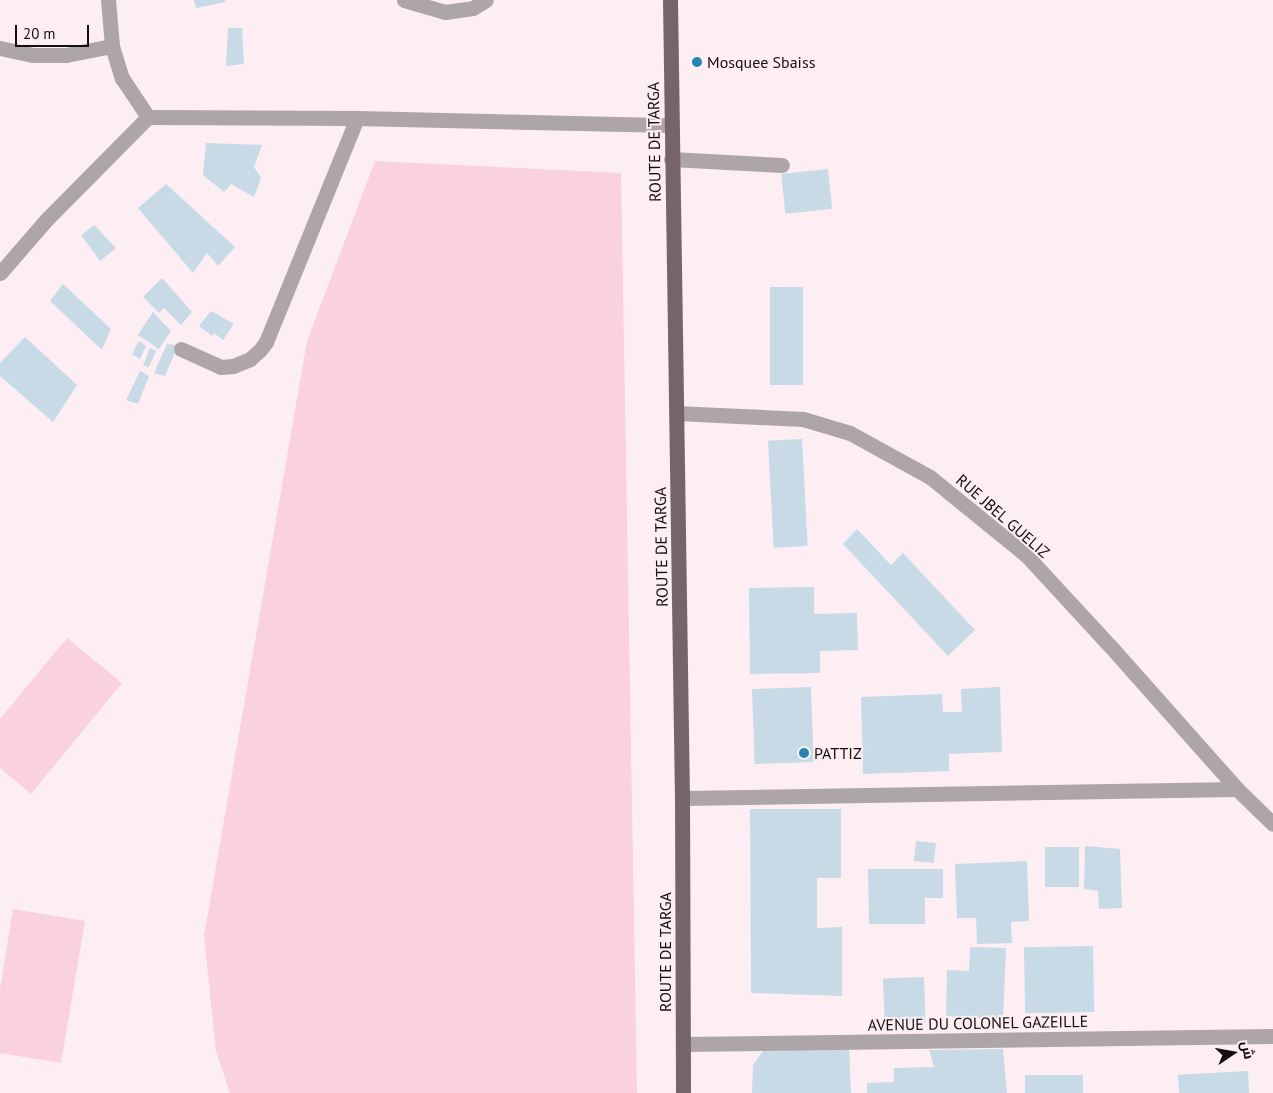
<!DOCTYPE html>
<meta charset="utf-8">
<style>
body{margin:0}
#map{position:relative;width:1273px;height:1093px;overflow:hidden;background:#fceef2;font-family:"PT Sans",Cairo,sans-serif}
div>[style]{position:absolute}
[style*='--x']{left:calc(var(--x)*1px);top:calc(var(--y)*1px);width:calc(var(--w)*1px);rotate:calc(var(--a)*1deg)}
.green>*{inset:0;background:#fad1de}
.building>*{inset:0;background:#c7dae6;transform-origin:0 0}
.minor>*{height:15px;margin:-7.5px;padding:0 7.5px;transform-origin:7.5px;border-radius:7.5px;background:#aea5a8}
.major>*{height:15px;margin:-7.5px;padding:0 7.5px;transform-origin:7.5px;border-radius:7.5px;background:#75656a}
.dots>*{width:14px;height:14px;translate:-50% -50%;box-sizing:border-box;border:2px solid #fceef2;border-radius:50%}
span{translate:-50% -50%;white-space:nowrap;text-align:center;line-height:1.15;-webkit-text-stroke:4px #fceef2;paint-order:stroke}
.poi-label{font-size:16px;color:#150e10}
.left{translate:0 -50%;text-align:left}
.street-label{font-size:16px;color:#150e10}
.north{position:absolute;left:1208px;top:1028px;width:50px;height:50px;-webkit-text-stroke:4px #fceef2;paint-order:stroke;rotate:78deg;font-size:14px;font-weight:700;line-height:20px;text-align:center;color:#150e10}
.north::after{content:'';display:block;margin:auto;width:18px;height:22px;background:#150e10;clip-path:polygon(50% 0,100% 100%,50% 72%,0 100%)}
.scale{position:absolute;left:15px;top:25px;width:74px;height:22px;box-sizing:border-box;border:2px solid #150e10;border-top:0;padding-left:6px;font-size:15px;line-height:18px;white-space:nowrap;color:#150e10;-webkit-text-stroke:4px #fceef2;paint-order:stroke}
</style>
<div id="map">
<div class="green">
<div style="clip-path:polygon(375px 161px,621px 173px,637px 1093px,230px 1093px,216px 1051px,204px 936px,307px 341px)"></div>
<div style="clip-path:polygon(67px 638px,122px 683px,31px 794px,0 768px,0 719px)"></div>
<div style="clip-path:polygon(13px 909px,85px 921px,61px 1063px,0 1053px,0 989px)"></div>
</div>
<div class="building">
<div style="clip-path:polygon(194px 0,225px 0,226px 2px,196px 8px)"></div>
<div style="clip-path:polygon(228px 28px,242px 28px,244px 64px,226px 66px)"></div>
<div style="clip-path:polygon(206px 143px,262px 145px,254px 167px,261px 178px,254px 197px,231px 184px,224px 192px,203px 175px)"></div>
<div style="left:828px;top:169px;width:40px;height:47px;rotate:84deg"></div>
<div style="clip-path:polygon(166px 184px,235px 247px,218px 266px,207px 253px,193px 273px,138px 208px)"></div>
<div style="clip-path:polygon(94px 225px,116px 248px,100px 261px,81px 235px)"></div>
<div style="clip-path:polygon(162px 278px,192px 312px,181px 325px,164px 308px,159px 313px,143px 297px)"></div>
<div style="clip-path:polygon(63px 284px,111px 329px,102px 350px,50px 301px)"></div>
<div style="left:770px;top:287px;width:33px;height:98px"></div>
<div style="clip-path:polygon(211px 311px,234px 324px,223px 340px,214px 333px,212px 336px,199px 326px)"></div>
<div style="clip-path:polygon(153px 312px,171px 331px,159px 349px,138px 335px)"></div>
<div style="clip-path:polygon(25px 337px,77px 385px,53px 422px,0 376px,0 363px)"></div>
<div style="clip-path:polygon(139px 341px,146px 346px,140px 359px,132px 354px)"></div>
<div style="clip-path:polygon(167px 344px,178px 345px,165px 376px,154px 373px)"></div>
<div style="clip-path:polygon(150px 348px,156px 351px,149px 367px,143px 366px)"></div>
<div style="clip-path:polygon(140px 371px,149px 376px,138px 404px,126px 400px)"></div>
<div style="left:802px;top:439px;width:107px;height:34px;rotate:87deg"></div>
<div style="clip-path:polygon(857px 529px,891px 565px,903px 553px,975px 630px,948px 656px,843px 544px)"></div>
<div style="clip-path:polygon(814px 587px,814px 614px,857px 613px,858px 650px,820px 651px,820px 673px,750px 674px,749px 588px)"></div>
<div style="left:811px;top:687px;width:75px;height:59px;rotate:88deg"></div>
<div style="clip-path:polygon(1000px 687px,1002px 752px,949px 754px,949px 771px,863px 774px,861px 697px,942px 694px,943px 712px,962px 712px,961px 689px)"></div>
<div style="clip-path:polygon(750px 809px,841px 809px,841px 878px,817px 878px,817px 928px,842px 927px,842px 996px,751px 993px)"></div>
<div style="left:916px;top:841px;width:20px;height:20px;rotate:6deg"></div>
<div style="clip-path:polygon(1085px 846px,1120px 849px,1122px 908px,1099px 909px,1098px 891px,1084px 889px)"></div>
<div style="left:1045px;top:847px;width:34px;height:40px"></div>
<div style="clip-path:polygon(1027px 861px,1029px 921px,1011px 922px,1012px 943px,977px 944px,976px 918px,957px 918px,955px 864px)"></div>
<div style="clip-path:polygon(868px 869px,943px 869px,943px 898px,925px 898px,925px 924px,869px 924px)"></div>
<div style="left:1093px;top:946px;width:66px;height:69px;rotate:89deg"></div>
<div style="clip-path:polygon(970px 947px,1006px 948px,1003px 1019px,946px 1016px,947px 970px,969px 971px)"></div>
<div style="left:924px;top:977px;width:46px;height:41px;rotate:88deg"></div>
<div style="clip-path:polygon(849px 1047px,851px 1093px,752px 1093px,753px 1065px,763px 1051px)"></div>
<div style="clip-path:polygon(1003px 1049px,1007px 1093px,867px 1093px,867px 1083px,894px 1082px,894px 1068px,934px 1067px,929px 1050px)"></div>
<div style="left:1248px;top:1071px;width:22px;height:70px;rotate:87deg"></div>
<div style="left:1083px;top:1075px;width:18px;height:58px;rotate:90deg"></div>
</div>
<div class="minor">
<div style="--x:108;--y:0;--w:46;--a:85"></div>
<div style="--x:112;--y:46;--w:34;--a:73"></div>
<div style="--x:122;--y:78;--w:47;--a:56.3"></div>
<div style="--x:404;--y:0;--w:43;--a:16.3"></div>
<div style="--x:445;--y:12;--w:28;--a:-8"></div>
<div style="--x:473;--y:8;--w:15;--a:-32"></div>
<div style="--x:0;--y:48;--w:34;--a:12"></div>
<div style="--x:33;--y:55;--w:33;--a:0"></div>
<div style="--x:66;--y:55;--w:47;--a:-11.1"></div>
<div style="--x:671;--y:159;--w:111;--a:3.1"></div>
<div style="--x:0;--y:273;--w:70;--a:-49"></div>
<div style="--x:46;--y:220;--w:145;--a:-45.3"></div>
<div style="--x:148;--y:117;--w:209;--a:0.3"></div>
<div style="--x:357;--y:118;--w:314;--a:1.3"></div>
<div style="--x:181;--y:349;--w:44;--a:24.2"></div>
<div style="--x:221;--y:367;--w:12;--a:-5"></div>
<div style="--x:233;--y:366;--w:18;--a:-22"></div>
<div style="--x:250;--y:359;--w:13;--a:-42"></div>
<div style="--x:260;--y:350;--w:10;--a:-53"></div>
<div style="--x:266;--y:342;--w:242;--a:-67.9"></div>
<div style="--x:676;--y:413;--w:127;--a:2.7"></div>
<div style="--x:803;--y:419;--w:49;--a:16.6"></div>
<div style="--x:850;--y:433;--w:91;--a:28.8"></div>
<div style="--x:930;--y:477;--w:124;--a:39.1"></div>
<div style="--x:1026;--y:555;--w:125;--a:47.3"></div>
<div style="--x:1111;--y:647;--w:190;--a:48.4"></div>
<div style="--x:1237;--y:789;--w:50;--a:44.2"></div>
<div style="--x:682;--y:798;--w:555;--a:-0.93"></div>
<div style="--x:683;--y:1044;--w:590;--a:-0.78"></div>
</div>
<div class="major">
<div style="--x:670;--y:0;--w:798;--a:89.14"></div>
<div style="--x:682;--y:798;--w:295;--a:89.8"></div>
</div>
<div class="dots">
<div style="left:697px;top:62px;background:#2783b0"></div>
<div style="left:804px;top:753px;background:#2783b0"></div>
</div>
<div class="poi-label">
<span class="left" style="left:707px;top:62px">Mosquee Sbaiss</span>
<span class="left" style="left:814px;top:753px">PATTIZ</span>
</div>
<div class="street-label">
<span style="left:654px;top:142px;rotate:-91deg">ROUTE DE TARGA</span>
<span style="left:1003px;top:516px;rotate:41deg">RUE JBEL GUELIZ</span>
<span style="left:661px;top:547px;rotate:-91deg">ROUTE DE TARGA</span>
<span style="left:665px;top:952px;rotate:-90deg">ROUTE DE TARGA</span>
<span style="left:978px;top:1023px;rotate:-1deg">AVENUE DU COLONEL GAZEILLE</span>
</div>
<div class="north">ش</div>
<div class="scale">20 m</div>
</div>
